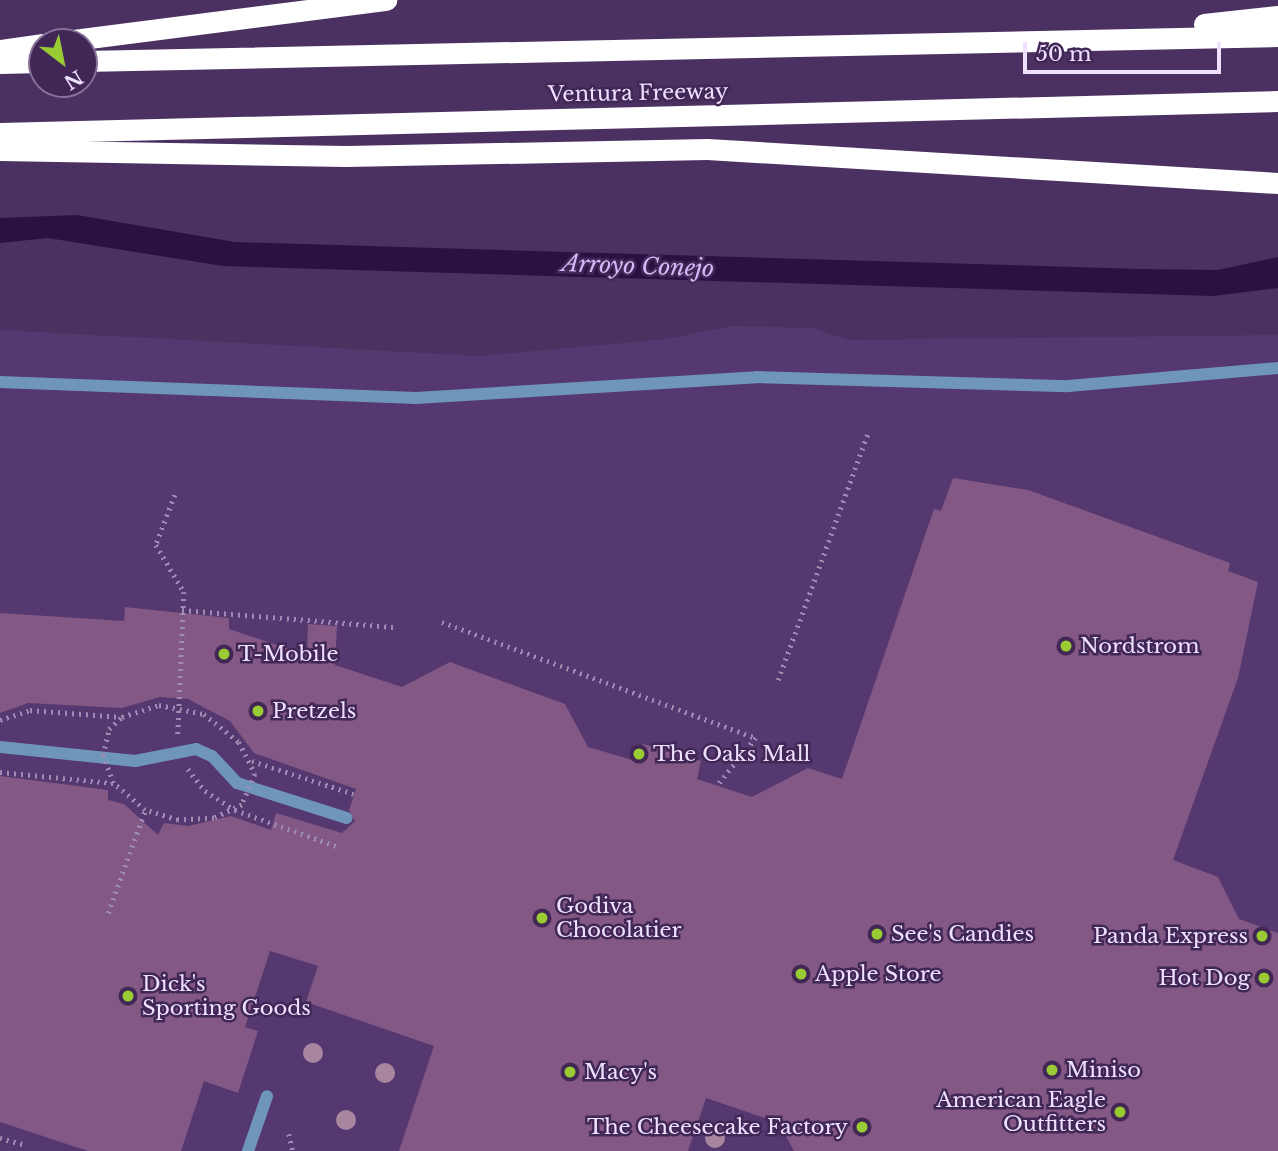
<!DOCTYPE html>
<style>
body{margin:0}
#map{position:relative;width:1278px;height:1151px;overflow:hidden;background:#4a3162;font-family:"Libre Baskerville",serif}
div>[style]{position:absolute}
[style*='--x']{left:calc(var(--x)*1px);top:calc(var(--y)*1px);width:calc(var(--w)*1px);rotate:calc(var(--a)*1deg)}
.built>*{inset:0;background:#55386f}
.water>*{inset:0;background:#2d1043}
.building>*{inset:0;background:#845884}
.path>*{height:4.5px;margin-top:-2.25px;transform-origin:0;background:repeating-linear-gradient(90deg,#9f8cb3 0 2px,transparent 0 7px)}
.minor>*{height:12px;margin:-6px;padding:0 6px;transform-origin:6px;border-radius:6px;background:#6f96ba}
.highway>*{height:21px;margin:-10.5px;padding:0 10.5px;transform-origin:10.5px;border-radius:10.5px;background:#fff}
.path-bridge>*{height:4.5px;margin-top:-2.25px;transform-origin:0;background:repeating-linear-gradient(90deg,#9f8cb3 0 2px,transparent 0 7px)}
.trees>*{width:20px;height:20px;margin:-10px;border-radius:50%;background:#a886a0}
.dots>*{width:19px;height:19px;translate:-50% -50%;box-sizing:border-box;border:4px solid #402756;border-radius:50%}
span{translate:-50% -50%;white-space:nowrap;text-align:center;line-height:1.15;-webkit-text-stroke:5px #402756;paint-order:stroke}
.street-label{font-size:21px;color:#eee0fe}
.poi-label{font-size:21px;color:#eee0fe}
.left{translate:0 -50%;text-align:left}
.right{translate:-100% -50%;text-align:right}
.water-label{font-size:23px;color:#d7b7f9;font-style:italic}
.north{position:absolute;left:28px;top:28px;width:70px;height:70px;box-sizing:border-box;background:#402756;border:2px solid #867199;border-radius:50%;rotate:148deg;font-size:19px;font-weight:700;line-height:28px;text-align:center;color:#eee0fe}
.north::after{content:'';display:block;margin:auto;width:24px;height:32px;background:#99cb35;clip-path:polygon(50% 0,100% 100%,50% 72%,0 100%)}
.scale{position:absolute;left:1023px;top:42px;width:198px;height:32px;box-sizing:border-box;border:4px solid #eee0fe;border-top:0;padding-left:9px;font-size:21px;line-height:24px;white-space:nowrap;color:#eee0fe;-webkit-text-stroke:5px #402756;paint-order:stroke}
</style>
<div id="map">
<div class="built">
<div style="clip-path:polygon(732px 326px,812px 328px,847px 340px,1278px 335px,1278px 1151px,0 1151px,0 330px,480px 356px,667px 339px)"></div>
</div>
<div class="water">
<div style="clip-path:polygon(77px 215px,235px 242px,1140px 269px,1218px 270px,1278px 257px,1278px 288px,1213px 296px,223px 266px,48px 238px,0 243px,0 218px)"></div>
</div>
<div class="building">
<div style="clip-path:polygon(953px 478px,1028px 490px,1230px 563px,1228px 571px,1258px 582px,1238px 678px,1173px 860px,1218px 877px,1239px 919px,1278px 933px,1278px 1151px,794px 1151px,779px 1123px,706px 1098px,688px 1151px,399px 1151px,434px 1046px,306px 1002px,318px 966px,270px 951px,245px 1027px,258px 1031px,238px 1093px,204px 1081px,181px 1151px,88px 1151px,0 1122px,0 776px,108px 790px,108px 800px,124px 804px,158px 835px,164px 823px,188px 826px,231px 816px,271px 830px,276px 813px,342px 833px,355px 821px,349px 810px,356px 789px,254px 753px,230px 721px,188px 699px,160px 697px,122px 708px,28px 703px,0 713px,0 613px,124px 621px,125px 607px,229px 618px,229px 629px,307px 655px,308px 624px,337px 626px,335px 665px,402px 687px,450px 662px,565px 704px,588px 747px,639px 762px,643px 744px,701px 761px,697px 779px,752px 797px,808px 768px,842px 779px,934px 509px,941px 511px)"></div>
</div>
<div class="path">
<div style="--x:175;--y:495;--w:53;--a:110.8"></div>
<div style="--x:156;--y:545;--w:55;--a:59.2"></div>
<div style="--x:184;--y:592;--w:143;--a:92.4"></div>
<div style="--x:182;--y:610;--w:212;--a:4.6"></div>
<div style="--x:442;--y:622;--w:335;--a:20.3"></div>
<div style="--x:756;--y:738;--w:62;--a:129.1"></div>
<div style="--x:778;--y:680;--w:263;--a:-70"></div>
<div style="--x:0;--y:720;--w:32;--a:-18"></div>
<div style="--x:30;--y:710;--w:92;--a:4.4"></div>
<div style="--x:252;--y:761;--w:107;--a:17.9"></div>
<div style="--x:188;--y:769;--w:28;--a:52"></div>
<div style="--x:205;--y:791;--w:36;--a:32"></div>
<div style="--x:235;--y:810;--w:107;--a:19.6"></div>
<div style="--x:0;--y:772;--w:114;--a:5.6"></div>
<div style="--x:108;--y:913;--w:109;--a:-70.2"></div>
<div style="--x:289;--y:1134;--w:17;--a:77"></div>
<div style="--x:0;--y:1138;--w:28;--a:15"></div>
</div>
<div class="minor">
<div style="--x:0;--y:382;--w:416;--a:2.2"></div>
<div style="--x:416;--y:398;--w:341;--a:-3.5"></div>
<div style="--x:756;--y:377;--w:312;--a:1.7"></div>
<div style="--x:1068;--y:386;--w:211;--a:-4.9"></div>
<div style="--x:0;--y:747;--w:136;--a:5.9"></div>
<div style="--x:135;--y:761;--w:62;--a:-11.1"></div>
<div style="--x:196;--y:749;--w:17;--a:24"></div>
<div style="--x:212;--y:756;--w:37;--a:47"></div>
<div style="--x:237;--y:783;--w:115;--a:17.7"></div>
<div style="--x:248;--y:1151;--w:58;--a:-70.9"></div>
</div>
<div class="highway">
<div style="--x:1204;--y:24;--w:74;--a:-6.2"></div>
<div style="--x:58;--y:42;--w:331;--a:-7.3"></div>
<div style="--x:0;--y:50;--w:42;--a:-8.1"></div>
<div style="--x:84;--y:61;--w:1194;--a:-1.2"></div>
<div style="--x:0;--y:63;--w:42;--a:-1.4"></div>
<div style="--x:0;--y:133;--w:1278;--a:-1.43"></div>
<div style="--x:0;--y:150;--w:346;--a:1"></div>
<div style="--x:346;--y:156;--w:361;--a:-1.1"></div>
<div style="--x:707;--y:149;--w:572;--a:3.41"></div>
</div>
<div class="path-bridge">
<div style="--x:159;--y:705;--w:46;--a:11.3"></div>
<div style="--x:204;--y:714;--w:45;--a:38.7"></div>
<div style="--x:239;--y:742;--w:36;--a:63"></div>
<div style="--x:255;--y:774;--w:34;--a:113"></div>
<div style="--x:242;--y:805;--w:31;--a:155"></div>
<div style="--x:214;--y:818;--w:36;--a:177"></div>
<div style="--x:178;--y:820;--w:34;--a:-163"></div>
<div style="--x:145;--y:810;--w:42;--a:-139.8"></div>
<div style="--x:113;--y:783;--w:30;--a:-110"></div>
<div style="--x:103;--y:755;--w:27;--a:-77"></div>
<div style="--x:109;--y:729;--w:18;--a:-43"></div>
<div style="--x:122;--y:717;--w:39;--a:-18"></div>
</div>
<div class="trees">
<div style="left:313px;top:1053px"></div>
<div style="left:385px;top:1073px"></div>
<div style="left:346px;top:1120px"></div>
<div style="left:715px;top:1138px"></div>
</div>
<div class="dots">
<div style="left:1066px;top:646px;background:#99cb35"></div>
<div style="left:224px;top:654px;background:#99cb35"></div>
<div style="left:258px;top:711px;background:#99cb35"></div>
<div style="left:639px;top:754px;background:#99cb35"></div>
<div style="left:542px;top:918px;background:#99cb35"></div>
<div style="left:877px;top:934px;background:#99cb35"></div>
<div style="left:1262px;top:936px;background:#99cb35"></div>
<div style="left:801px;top:974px;background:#99cb35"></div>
<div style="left:1264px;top:978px;background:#99cb35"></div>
<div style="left:128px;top:996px;background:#99cb35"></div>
<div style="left:1052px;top:1070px;background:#99cb35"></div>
<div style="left:570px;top:1072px;background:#99cb35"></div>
<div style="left:1120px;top:1112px;background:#99cb35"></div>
<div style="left:862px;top:1127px;background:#99cb35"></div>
</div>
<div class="street-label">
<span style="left:638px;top:93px;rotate:-1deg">Ventura Freeway</span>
</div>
<div class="poi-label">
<span class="left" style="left:1080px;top:646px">Nordstrom</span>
<span class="left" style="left:238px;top:654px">T-Mobile</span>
<span class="left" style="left:272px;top:711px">Pretzels</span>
<span class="left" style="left:653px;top:754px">The Oaks Mall</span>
<span class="left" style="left:556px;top:918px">Godiva<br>Chocolatier</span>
<span class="left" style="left:891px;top:934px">See's Candies</span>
<span class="right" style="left:1248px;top:936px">Panda Express</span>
<span class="left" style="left:815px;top:974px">Apple Store</span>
<span class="right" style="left:1250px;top:978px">Hot Dog</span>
<span class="left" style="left:142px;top:996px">Dick's<br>Sporting Goods</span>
<span class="left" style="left:1066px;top:1070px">Miniso</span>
<span class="left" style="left:584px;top:1072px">Macy's</span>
<span class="right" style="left:1106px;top:1112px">American Eagle<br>Outfitters</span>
<span class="right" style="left:848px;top:1127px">The Cheesecake Factory</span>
</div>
<div class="water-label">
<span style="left:638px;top:266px;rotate:2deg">Arroyo Conejo</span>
</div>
<div class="north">N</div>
<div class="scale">50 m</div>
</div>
